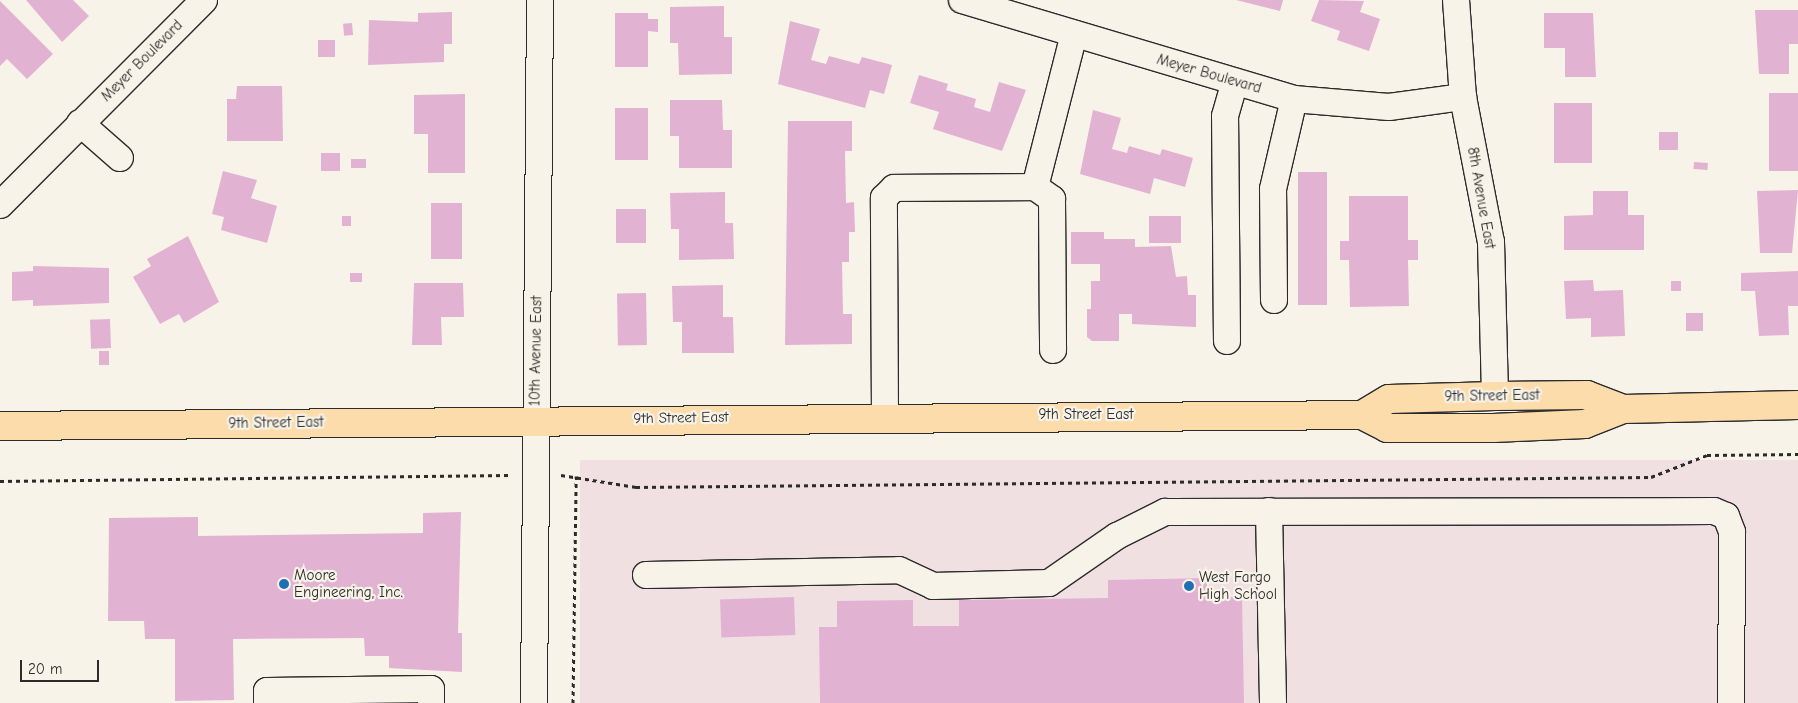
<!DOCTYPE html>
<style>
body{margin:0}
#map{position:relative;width:1798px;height:703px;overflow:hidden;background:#f7f3e8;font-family:"Comic Neue",sans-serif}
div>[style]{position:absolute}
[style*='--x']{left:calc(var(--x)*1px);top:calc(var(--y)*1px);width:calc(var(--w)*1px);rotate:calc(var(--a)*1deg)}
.built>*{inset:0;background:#f1e0e2;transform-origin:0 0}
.building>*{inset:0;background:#e2b2d3;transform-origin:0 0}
.path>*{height:3px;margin-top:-1.5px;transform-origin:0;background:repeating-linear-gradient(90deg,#2b2b2b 0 4px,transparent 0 8px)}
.roads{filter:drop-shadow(1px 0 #2b2b2b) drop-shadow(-1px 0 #2b2b2b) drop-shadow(0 1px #2b2b2b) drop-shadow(0 -1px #2b2b2b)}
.minor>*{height:26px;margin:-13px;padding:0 13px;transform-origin:13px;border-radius:13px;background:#f7f3e8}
.major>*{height:28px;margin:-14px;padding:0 14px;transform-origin:14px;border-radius:14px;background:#fddcac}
.dots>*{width:14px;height:14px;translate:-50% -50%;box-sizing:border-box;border:2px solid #f7f3e8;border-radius:50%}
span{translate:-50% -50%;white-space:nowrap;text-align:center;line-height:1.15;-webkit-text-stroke:4.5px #f7f3e8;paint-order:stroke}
.street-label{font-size:15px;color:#2b2b2b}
.poi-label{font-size:15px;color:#2b2b2b}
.left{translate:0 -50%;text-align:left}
.scale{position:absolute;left:20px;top:660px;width:79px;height:22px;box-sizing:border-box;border:2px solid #2b2b2b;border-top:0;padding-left:6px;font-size:15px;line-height:18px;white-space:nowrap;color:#2b2b2b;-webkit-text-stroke:4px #f7f3e8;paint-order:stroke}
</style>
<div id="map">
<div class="built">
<div style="left:1798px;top:460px;width:243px;height:1218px;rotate:90deg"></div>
</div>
<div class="building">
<div style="clip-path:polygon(26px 0,73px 0,89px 16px,62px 42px)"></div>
<div style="clip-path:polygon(1236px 0,1283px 0,1280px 11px)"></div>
<div style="clip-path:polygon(1319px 0,1364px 1px,1360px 12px,1380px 19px,1369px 51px,1337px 40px,1340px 31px,1311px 21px)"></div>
<div style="clip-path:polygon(0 1px,53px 54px,27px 79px,7px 59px,0 66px)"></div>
<div style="clip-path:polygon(724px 6px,724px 37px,732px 37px,732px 74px,679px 75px,678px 43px,670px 43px,670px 7px)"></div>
<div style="clip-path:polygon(1755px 10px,1798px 10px,1798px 44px,1789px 44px,1789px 74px,1759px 74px)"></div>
<div style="clip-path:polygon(452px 12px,452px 44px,444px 44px,444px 62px,368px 65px,369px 20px,418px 22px,418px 13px)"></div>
<div style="clip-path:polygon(615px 13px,648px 13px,648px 19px,658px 19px,658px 32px,648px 31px,648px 67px,615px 67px)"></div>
<div style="clip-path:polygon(1544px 13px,1593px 13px,1596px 77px,1565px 77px,1565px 48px,1544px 48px)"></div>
<div style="clip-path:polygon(790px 21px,820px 29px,811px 60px,826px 64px,829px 56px,859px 64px,862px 57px,892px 65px,884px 94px,870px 90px,865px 108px,778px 84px)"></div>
<div style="left:352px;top:23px;width:12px;height:9px;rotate:85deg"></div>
<div style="left:318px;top:40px;width:17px;height:17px"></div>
<div style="clip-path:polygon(919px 75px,948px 84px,946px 90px,976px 99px,974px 107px,990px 112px,999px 82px,1026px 90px,1002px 151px,933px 129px,939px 112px,910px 103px)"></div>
<div style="clip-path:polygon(237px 86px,282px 86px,283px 141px,227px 141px,227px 99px,236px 99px)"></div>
<div style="left:1769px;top:93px;width:29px;height:78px"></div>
<div style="clip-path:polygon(465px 94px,465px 173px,428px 173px,428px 134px,414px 134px,414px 95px)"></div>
<div style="clip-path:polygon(670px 100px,722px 100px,723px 130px,732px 130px,732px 168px,679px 168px,679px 136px,670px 136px)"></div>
<div style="left:1554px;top:103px;width:38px;height:60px"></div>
<div style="left:615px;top:108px;width:33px;height:52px"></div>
<div style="clip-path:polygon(1093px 110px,1121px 118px,1112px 149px,1127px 153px,1129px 146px,1160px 155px,1162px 149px,1193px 158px,1185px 187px,1154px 178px,1150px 194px,1080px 174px)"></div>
<div style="clip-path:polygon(788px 121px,852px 121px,852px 151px,845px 151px,846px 203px,854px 202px,855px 232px,849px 232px,849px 262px,842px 262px,843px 314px,852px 314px,852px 344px,785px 345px)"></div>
<div style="left:1659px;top:132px;width:19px;height:18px"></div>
<div style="left:321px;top:153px;width:19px;height:18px"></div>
<div style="left:351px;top:159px;width:15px;height:9px"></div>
<div style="left:1694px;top:162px;width:14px;height:7px;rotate:4deg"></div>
<div style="clip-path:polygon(223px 171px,257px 180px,251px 198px,277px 206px,267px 243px,221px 230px,224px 217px,212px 214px)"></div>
<div style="left:1327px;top:172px;width:133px;height:29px;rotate:90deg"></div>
<div style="clip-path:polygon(1798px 190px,1792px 253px,1760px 253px,1757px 191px)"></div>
<div style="clip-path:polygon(1593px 191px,1628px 191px,1628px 215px,1644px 215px,1644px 250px,1564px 250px,1564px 216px,1593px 215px)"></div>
<div style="clip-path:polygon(725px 192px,725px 223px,733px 223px,734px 259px,679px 260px,679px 229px,671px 229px,670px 193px)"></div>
<div style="clip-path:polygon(1349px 196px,1408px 196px,1408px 240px,1418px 240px,1418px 260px,1408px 260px,1409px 306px,1350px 307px,1349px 260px,1340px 260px,1340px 241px,1349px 241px)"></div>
<div style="left:431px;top:203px;width:31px;height:56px"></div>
<div style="left:616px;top:209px;width:30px;height:34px"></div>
<div style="left:342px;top:216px;width:9px;height:10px"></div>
<div style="left:1149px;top:216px;width:32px;height:27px"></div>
<div style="clip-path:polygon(1071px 232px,1104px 232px,1104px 239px,1135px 239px,1135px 247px,1171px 246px,1176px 277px,1187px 276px,1188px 295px,1196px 295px,1196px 327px,1132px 324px,1132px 314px,1119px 314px,1119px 341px,1092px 341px,1087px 337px,1087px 309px,1091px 309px,1091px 281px,1100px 281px,1100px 264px,1071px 264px)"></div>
<div style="clip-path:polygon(188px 236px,219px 302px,184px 323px,179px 314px,160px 324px,133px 277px,151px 266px,147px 259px)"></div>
<div style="clip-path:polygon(33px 266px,109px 268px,109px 303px,33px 306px,33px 300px,12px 301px,12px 272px,33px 271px)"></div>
<div style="clip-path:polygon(1798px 271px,1798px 306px,1788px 306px,1789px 335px,1759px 336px,1755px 291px,1741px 291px,1741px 273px)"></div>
<div style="left:350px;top:273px;width:12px;height:9px"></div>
<div style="clip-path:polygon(1593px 280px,1594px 291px,1623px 290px,1625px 336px,1591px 337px,1591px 318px,1566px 319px,1564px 281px)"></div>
<div style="left:1671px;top:281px;width:10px;height:10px"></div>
<div style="clip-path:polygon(414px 283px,463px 283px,464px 317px,441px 317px,442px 345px,412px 345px)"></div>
<div style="clip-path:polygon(723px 285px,723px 317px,733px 317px,734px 353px,682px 353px,682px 322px,673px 322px,672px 286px)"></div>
<div style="left:646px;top:293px;width:52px;height:29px;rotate:89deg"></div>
<div style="left:1686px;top:313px;width:17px;height:18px"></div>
<div style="left:110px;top:319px;width:29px;height:20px;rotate:88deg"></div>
<div style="left:99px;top:351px;width:10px;height:14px"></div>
<div style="clip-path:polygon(461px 512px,458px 633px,462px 633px,462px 672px,389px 668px,389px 656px,365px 656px,364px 638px,233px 639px,234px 700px,175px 701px,175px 639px,145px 639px,144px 621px,108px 621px,109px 518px,198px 517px,198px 536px,423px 533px,423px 513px)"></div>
<div style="clip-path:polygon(1208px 578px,1208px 597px,1242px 597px,1244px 703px,820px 703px,819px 627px,837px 627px,837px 601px,913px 600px,913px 626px,959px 626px,959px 600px,1108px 598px,1108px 580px)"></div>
<div style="left:794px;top:597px;width:38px;height:74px;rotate:88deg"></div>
</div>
<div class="path">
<div style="--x:561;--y:475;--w:76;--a:9.1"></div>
<div style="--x:636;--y:487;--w:1015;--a:-0.56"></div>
<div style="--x:1651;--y:477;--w:60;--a:-21.4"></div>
<div style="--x:1707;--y:455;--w:91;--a:-0.6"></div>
<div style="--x:0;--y:481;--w:510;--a:-0.67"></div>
<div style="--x:573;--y:703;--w:227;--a:-89.2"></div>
</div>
<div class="roads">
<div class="minor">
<div style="--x:962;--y:0;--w:346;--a:16.6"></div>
<div style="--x:1294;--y:99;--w:95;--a:4.8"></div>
<div style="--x:1389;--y:107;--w:75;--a:-7.7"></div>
<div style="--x:1456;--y:0;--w:97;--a:85.9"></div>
<div style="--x:1463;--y:97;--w:148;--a:79.1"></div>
<div style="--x:1491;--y:242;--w:154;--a:88.5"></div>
<div style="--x:80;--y:123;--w:53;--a:41.2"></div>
<div style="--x:1035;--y:187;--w:21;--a:35"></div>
<div style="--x:1052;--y:199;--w:151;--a:89.6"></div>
<div style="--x:0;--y:205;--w:289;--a:-45.1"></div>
<div style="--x:1274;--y:300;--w:111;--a:-90.5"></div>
<div style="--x:1273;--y:189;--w:92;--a:-76.9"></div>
<div style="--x:1227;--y:341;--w:225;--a:-90.5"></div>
<div style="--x:1225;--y:116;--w:35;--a:-74"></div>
<div style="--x:885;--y:415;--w:217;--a:-90.3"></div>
<div style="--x:884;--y:198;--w:14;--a:-45"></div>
<div style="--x:894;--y:188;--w:141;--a:-0.4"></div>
<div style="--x:1035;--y:187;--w:158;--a:-75.7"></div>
<div style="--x:1269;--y:511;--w:192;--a:88.8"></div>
<div style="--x:646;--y:575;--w:253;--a:-1.1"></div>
<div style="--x:899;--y:570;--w:38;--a:25"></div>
<div style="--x:933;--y:586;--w:116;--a:-1.5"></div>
<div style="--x:1049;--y:583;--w:83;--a:-34.7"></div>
<div style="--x:1117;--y:536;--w:54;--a:-26.6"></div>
<div style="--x:1165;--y:512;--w:549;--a:-0.1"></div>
<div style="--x:1714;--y:511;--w:13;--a:23"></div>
<div style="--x:1726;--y:516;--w:17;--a:69"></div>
<div style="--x:1732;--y:532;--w:171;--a:90.3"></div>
<div style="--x:267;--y:703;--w:12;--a:-90"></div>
<div style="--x:267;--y:691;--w:164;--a:-0.7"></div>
<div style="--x:431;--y:689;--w:14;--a:90"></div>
<div style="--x:534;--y:703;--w:703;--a:-89.51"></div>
</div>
<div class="major">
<div style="--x:1362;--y:415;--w:31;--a:-31"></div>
<div style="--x:1389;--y:399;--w:106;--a:-1.6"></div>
<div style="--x:1495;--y:396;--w:92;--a:-0.6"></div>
<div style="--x:1587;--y:395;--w:39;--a:21"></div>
<div style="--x:0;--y:426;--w:1362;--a:-0.46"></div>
<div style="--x:1362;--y:415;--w:28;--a:27"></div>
<div style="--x:1387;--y:428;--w:106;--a:0"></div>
<div style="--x:1493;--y:428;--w:92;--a:-2.5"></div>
<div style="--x:1585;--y:424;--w:41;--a:-21.5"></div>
<div style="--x:1623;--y:409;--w:175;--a:-1.3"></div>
</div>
</div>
<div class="dots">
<div style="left:284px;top:584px;background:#1f6fb2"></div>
<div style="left:1189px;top:586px;background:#1f6fb2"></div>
</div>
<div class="street-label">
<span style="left:142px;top:61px;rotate:-45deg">Meyer Boulevard</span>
<span style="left:1209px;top:74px;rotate:16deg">Meyer Boulevard</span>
<span style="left:1481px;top:198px;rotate:80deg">8th Avenue East</span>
<span style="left:536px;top:351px;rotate:-89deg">10th Avenue East</span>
<span style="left:1492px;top:396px;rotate:-1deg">9th Street East</span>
<span style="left:1086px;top:415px">9th Street East</span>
<span style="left:681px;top:418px;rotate:-1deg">9th Street East</span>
<span style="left:276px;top:423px;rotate:-1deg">9th Street East</span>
</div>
<div class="poi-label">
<span class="left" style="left:294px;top:584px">Moore<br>Engineering, Inc.</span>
<span class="left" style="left:1199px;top:586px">West Fargo<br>High School</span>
</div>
<div class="scale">20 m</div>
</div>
